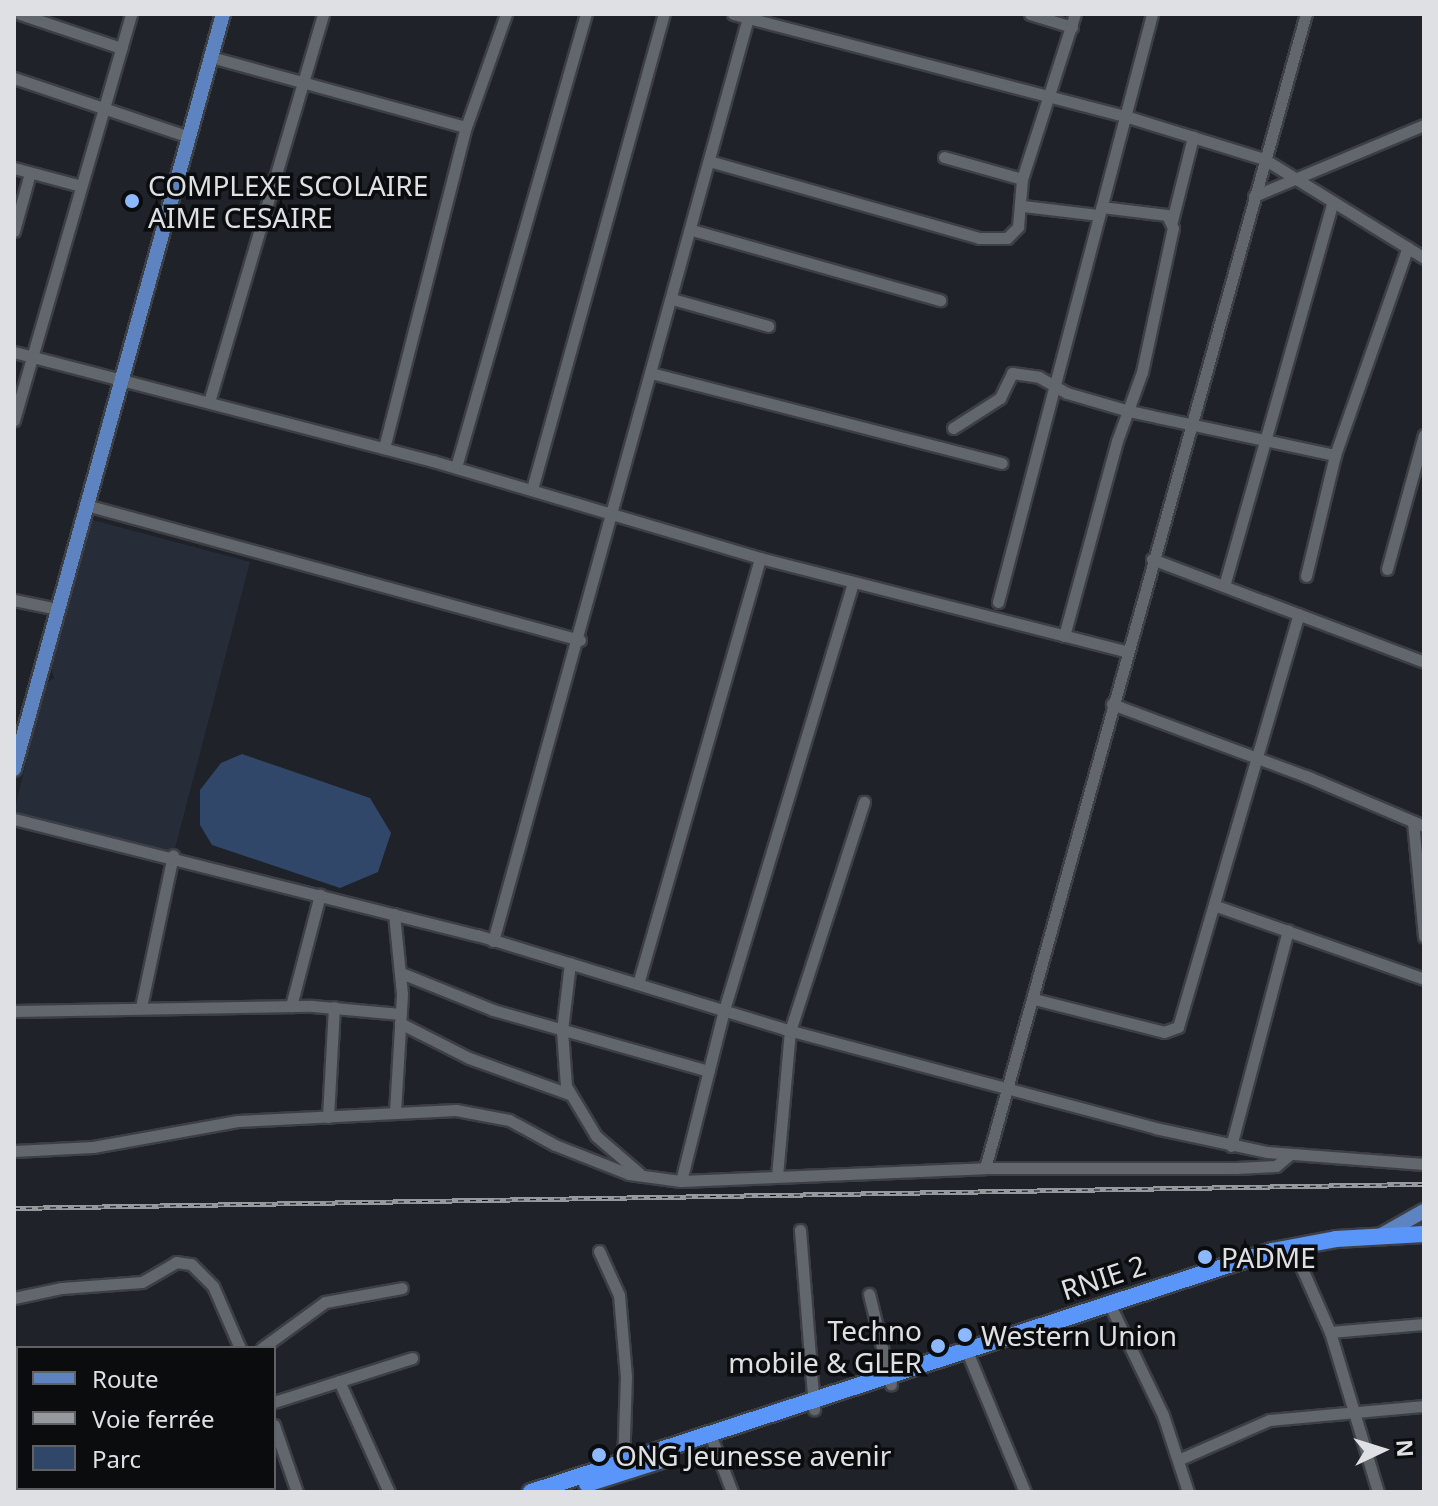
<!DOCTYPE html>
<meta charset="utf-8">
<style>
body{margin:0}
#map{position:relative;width:1438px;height:1506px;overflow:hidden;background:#1f2229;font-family:"Noto Sans",sans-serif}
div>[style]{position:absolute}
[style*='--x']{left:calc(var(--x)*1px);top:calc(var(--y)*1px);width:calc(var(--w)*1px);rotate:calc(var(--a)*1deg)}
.built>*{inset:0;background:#262d38}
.green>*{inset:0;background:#314769}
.roads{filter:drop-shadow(2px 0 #3c3f44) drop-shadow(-2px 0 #3c3f44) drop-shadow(0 2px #3c3f44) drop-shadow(0 -2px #3c3f44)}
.minor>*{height:11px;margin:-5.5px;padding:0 5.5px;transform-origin:5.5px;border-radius:5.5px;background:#62666d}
.major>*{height:14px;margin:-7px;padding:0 7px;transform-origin:7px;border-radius:7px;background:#5d83c1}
.highway>*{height:16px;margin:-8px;padding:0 8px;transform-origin:8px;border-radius:8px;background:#5a96f9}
.rail>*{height:5px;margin-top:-2.5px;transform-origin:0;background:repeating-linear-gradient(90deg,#0a0c0e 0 6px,#96999e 0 12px);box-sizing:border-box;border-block:2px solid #96999e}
.dots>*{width:22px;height:22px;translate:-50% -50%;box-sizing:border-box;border:4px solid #0a0c0e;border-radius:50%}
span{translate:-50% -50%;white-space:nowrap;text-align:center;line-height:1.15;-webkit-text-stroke:7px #0a0c0e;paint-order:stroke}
.poi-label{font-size:28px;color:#dee0e4}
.left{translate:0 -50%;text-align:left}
.right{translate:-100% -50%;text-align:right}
.street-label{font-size:28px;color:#dee0e4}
.frame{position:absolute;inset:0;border:16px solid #dee0e4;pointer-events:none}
.legend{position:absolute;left:16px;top:1346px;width:260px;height:144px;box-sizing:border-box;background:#0a0c0e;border:2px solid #5f6164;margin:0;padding:10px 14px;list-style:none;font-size:24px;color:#dee0e4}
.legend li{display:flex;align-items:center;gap:16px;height:40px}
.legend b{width:40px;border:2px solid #5f6164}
.north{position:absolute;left:1342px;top:1410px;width:80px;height:80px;-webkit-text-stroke:6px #0a0c0e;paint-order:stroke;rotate:86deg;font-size:22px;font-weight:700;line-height:32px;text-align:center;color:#dee0e4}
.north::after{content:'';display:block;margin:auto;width:28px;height:36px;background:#dee0e4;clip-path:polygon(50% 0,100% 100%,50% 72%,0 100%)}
</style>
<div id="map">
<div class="built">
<div style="clip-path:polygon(89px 519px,250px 562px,174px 852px,14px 812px,45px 684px,54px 678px,50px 664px)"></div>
</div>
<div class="green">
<div style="clip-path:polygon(242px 754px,370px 798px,391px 833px,378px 872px,340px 888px,212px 845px,200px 825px,200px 790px,221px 763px)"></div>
</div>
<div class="roads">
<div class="minor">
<div style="--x:20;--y:14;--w:107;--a:18.6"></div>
<div style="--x:733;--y:14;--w:405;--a:14.6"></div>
<div style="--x:1125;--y:116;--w:145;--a:17.2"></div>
<div style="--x:1264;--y:159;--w:188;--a:31.7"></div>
<div style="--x:1030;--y:14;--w:44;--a:17.2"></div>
<div style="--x:211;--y:57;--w:264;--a:15.4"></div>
<div style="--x:14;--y:78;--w:185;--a:18.6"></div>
<div style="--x:944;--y:157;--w:81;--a:15.8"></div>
<div style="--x:709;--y:161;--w:281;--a:15.9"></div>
<div style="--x:979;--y:238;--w:28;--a:0"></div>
<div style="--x:1007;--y:238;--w:16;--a:-45"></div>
<div style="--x:1018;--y:227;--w:48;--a:-85.2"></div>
<div style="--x:1022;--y:179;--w:173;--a:-72.2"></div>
<div style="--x:14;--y:168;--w:69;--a:15"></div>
<div style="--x:1254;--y:196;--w:184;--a:-22.7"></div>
<div style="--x:1023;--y:206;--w:77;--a:6.8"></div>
<div style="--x:1172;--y:221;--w:87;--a:-76"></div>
<div style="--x:692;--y:230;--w:258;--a:15.8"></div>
<div style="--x:14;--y:231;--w:60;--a:-74.6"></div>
<div style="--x:672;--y:299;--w:100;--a:15.7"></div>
<div style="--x:14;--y:352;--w:433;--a:14.6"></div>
<div style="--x:433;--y:461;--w:341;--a:16.5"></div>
<div style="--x:760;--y:558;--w:378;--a:14.3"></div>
<div style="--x:651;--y:373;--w:362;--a:14.4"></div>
<div style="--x:209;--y:402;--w:404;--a:-73.6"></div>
<div style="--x:14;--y:420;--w:423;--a:-73.9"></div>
<div style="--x:953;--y:428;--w:56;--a:-32.6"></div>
<div style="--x:1000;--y:398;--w:28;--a:-64"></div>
<div style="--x:1012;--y:373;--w:27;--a:8"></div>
<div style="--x:1039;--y:377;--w:32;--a:30"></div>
<div style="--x:1067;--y:393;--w:65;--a:16.2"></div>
<div style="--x:1129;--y:411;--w:211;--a:12.1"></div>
<div style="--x:1335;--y:455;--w:220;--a:-70.7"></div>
<div style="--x:384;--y:448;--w:331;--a:-75.7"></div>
<div style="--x:466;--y:127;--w:120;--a:-70.5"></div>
<div style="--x:456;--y:467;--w:471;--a:-74"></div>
<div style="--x:532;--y:489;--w:493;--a:-74.5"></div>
<div style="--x:86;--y:505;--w:512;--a:15.28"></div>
<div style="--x:1152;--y:559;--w:291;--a:20.7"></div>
<div style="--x:1387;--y:569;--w:139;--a:-74.6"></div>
<div style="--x:1306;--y:576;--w:124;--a:-76.5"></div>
<div style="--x:1224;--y:586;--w:396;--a:-74.2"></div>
<div style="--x:14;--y:600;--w:45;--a:11.6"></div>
<div style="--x:998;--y:602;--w:608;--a:-75.32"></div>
<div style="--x:1064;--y:636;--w:202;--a:-74.8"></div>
<div style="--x:1117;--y:441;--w:73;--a:-70.1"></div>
<div style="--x:1142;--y:372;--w:147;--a:-77.9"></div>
<div style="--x:1173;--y:228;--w:14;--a:-115"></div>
<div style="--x:1167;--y:215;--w:66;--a:-173.1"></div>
<div style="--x:1112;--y:704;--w:207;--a:20.4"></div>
<div style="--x:1306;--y:776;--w:128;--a:23"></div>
<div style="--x:14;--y:819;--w:477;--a:14.1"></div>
<div style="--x:477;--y:935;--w:321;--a:17"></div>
<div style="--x:784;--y:1029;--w:384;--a:14.9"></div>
<div style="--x:1155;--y:1128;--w:115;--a:12.1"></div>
<div style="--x:1267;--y:1152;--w:157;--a:4.4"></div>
<div style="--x:1413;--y:822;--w:115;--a:84.5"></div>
<div style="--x:1216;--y:906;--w:220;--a:19.3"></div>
<div style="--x:394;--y:914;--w:80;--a:84.3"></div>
<div style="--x:402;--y:994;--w:119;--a:93.4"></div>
<div style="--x:493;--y:941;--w:962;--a:-74.56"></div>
<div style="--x:570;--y:963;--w:67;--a:96.8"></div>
<div style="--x:562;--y:1030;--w:56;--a:85.9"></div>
<div style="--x:566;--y:1086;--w:58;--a:59"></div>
<div style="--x:596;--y:1136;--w:57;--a:40.7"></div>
<div style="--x:401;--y:973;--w:99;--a:21.9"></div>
<div style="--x:493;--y:1010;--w:224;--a:15.8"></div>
<div style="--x:638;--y:984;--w:443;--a:-74"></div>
<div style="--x:1034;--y:999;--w:134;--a:14.2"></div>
<div style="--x:1164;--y:1032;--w:15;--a:-20"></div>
<div style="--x:1178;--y:1027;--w:430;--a:-73.7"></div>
<div style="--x:291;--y:1006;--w:115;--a:-75.4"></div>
<div style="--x:141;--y:1007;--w:155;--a:-78.1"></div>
<div style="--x:14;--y:1011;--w:298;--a:-1"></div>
<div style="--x:312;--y:1006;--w:89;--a:5.1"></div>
<div style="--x:400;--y:1023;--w:77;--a:26.9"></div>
<div style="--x:469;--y:1058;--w:106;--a:19.8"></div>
<div style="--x:328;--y:1117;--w:110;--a:-86.9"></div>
<div style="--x:1231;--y:1146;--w:223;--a:-75.2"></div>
<div style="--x:14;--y:1151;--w:79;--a:-2.9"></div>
<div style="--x:93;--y:1147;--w:147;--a:-10.2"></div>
<div style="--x:238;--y:1121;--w:218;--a:-2.9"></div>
<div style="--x:456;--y:1110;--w:54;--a:10.7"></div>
<div style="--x:509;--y:1120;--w:52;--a:28.5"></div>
<div style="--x:555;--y:1145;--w:79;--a:21.4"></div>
<div style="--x:629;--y:1174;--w:52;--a:7.7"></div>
<div style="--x:681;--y:1181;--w:304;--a:-2.4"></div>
<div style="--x:985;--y:1168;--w:251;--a:0"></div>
<div style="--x:1236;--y:1168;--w:40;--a:-2.9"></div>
<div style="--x:1276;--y:1166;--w:17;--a:-40"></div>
<div style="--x:985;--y:1168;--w:1198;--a:-74.46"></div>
<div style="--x:777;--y:1176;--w:146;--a:-84.9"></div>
<div style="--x:790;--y:1031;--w:241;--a:-72.1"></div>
<div style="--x:681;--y:1181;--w:176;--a:-75.9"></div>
<div style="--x:724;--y:1010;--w:447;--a:-73.2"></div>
<div style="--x:800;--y:1230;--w:180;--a:85.5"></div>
<div style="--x:1292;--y:1246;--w:94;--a:66.2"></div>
<div style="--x:1330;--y:1332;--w:167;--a:73.3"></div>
<div style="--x:599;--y:1251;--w:48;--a:65.6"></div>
<div style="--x:619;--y:1295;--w:81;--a:85.1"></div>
<div style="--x:626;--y:1376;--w:90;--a:91.9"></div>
<div style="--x:869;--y:1294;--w:93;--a:76.3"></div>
<div style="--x:14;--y:1298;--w:49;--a:-11.8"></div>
<div style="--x:62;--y:1288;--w:80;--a:-4.3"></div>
<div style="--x:142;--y:1282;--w:39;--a:-30"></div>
<div style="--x:176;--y:1262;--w:15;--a:8"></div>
<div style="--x:191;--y:1264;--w:31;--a:45"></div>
<div style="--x:213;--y:1286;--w:68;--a:66.5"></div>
<div style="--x:1109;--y:1303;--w:124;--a:64.3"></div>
<div style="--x:1163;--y:1415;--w:81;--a:72"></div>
<div style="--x:1330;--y:1332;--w:94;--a:-4.9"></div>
<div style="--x:262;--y:1348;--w:78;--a:-36.1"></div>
<div style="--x:325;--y:1302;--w:78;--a:-10.3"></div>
<div style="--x:966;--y:1349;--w:155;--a:67.6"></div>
<div style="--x:339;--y:1381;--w:122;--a:65.8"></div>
<div style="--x:274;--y:1402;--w:145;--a:-17.7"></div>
<div style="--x:274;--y:1425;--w:71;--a:71.1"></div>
<div style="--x:710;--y:1434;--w:62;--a:69.2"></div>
<div style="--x:1178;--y:1460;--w:99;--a:-23.7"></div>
<div style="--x:1269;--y:1420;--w:156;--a:-5.2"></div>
<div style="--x:170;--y:1488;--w:4;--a:63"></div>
<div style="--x:118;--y:1492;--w:6;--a:-45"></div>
</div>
<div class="major">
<div style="--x:14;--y:769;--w:783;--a:-74.53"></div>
<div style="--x:1378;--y:1237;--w:53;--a:-29.5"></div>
</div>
<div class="highway">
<div style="--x:587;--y:1484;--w:85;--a:-17.8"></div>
<div style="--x:531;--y:1492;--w:779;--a:-18.02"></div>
<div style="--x:1272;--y:1251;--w:65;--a:-10.6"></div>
<div style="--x:1336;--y:1239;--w:88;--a:-3.3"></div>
</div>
</div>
<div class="rail">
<div style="--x:14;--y:1208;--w:1410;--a:-0.98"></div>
</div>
<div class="dots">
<div style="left:132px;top:201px;background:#8eb8fd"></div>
<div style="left:1205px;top:1257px;background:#8eb8fd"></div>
<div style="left:965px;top:1335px;background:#8eb8fd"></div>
<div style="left:938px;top:1346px;background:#8eb8fd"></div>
<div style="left:599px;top:1455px;background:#8eb8fd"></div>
</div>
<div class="poi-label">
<span class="left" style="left:148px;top:201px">COMPLEXE SCOLAIRE<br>AIME CESAIRE</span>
<span class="left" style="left:1221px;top:1257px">PADME</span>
<span class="right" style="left:922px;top:1346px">Techno<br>mobile &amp; GLER</span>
<span class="left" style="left:981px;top:1335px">Western Union</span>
<span class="left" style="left:615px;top:1455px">ONG Jeunesse avenir</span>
</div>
<div class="street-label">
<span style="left:1103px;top:1277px;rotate:-18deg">RNIE 2</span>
</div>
<div class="frame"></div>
<ul class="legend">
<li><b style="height:10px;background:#5d83c1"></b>Route</li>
<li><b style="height:10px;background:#96999e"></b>Voie ferrée</li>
<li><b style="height:22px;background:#314769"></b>Parc</li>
</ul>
<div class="north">N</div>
</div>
